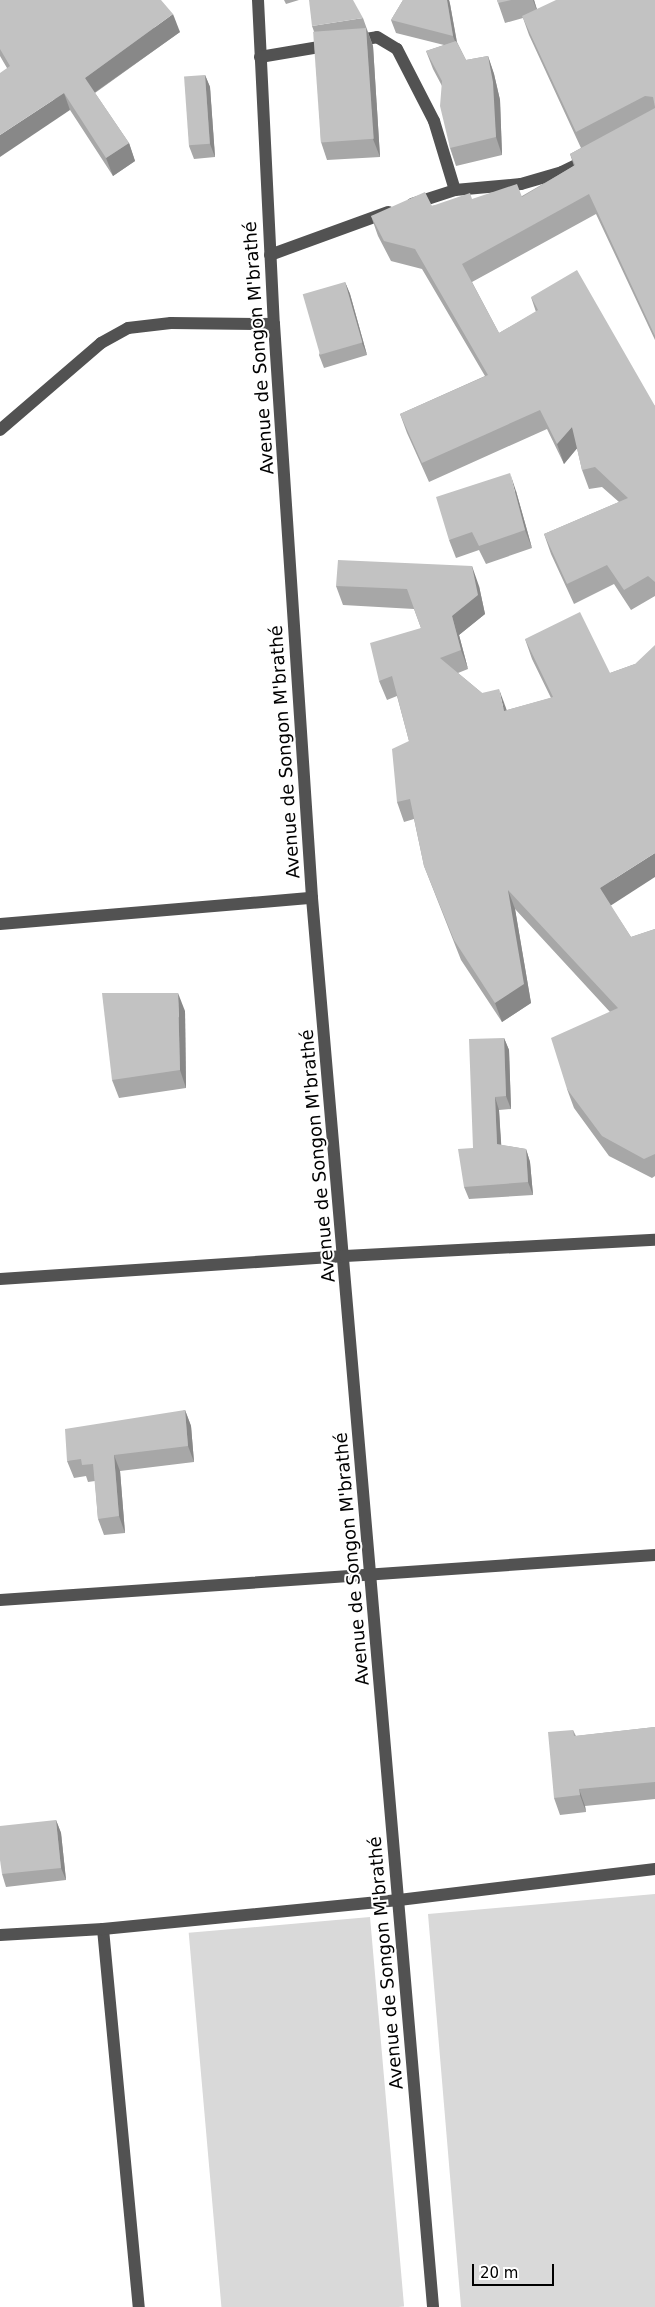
<!DOCTYPE html>
<meta charset="utf-8">
<style>
body{margin:0}
#map{position:relative;width:655px;height:2307px;overflow:hidden;background:#fff;font-family:"DejaVu Sans",sans-serif}
div>[style]{position:absolute}
[style*='--x']{left:calc(var(--x)*1px);top:calc(var(--y)*1px);width:calc(var(--w)*1px);rotate:calc(var(--a)*1deg)}
.green>*{inset:0;background:#d9d9d9;transform-origin:0 0}
.minor>*{height:12px;margin:-6px;padding:0 6px;transform-origin:6px;border-radius:6px;background:#525252}
.wall>*{inset:0;background:#a7a7a7}
.shaded-wall>*{inset:0;background:#888}
.building>*{inset:0;background:#c2c2c2;transform-origin:0 0}
span{translate:-50% -50%;white-space:nowrap;text-align:center;line-height:1.15;-webkit-text-stroke:4px #fff;paint-order:stroke}
.street-label{font-size:18px;color:#000}
.scale{position:absolute;left:472px;top:2264px;width:82px;height:22px;box-sizing:border-box;border:2px solid #000;border-top:0;padding-left:6px;font-size:15px;line-height:18px;white-space:nowrap;color:#000;-webkit-text-stroke:4px #fff;paint-order:stroke}
</style>
<div id="map">
<div class="green">
<div style="clip-path:polygon(655px 1894px,655px 2307px,461px 2307px,428px 1914px)"></div>
<div style="left:370px;top:1917px;width:391px;height:182px;rotate:85deg"></div>
</div>
<div class="minor">
<div style="--x:258;--y:0;--w:324;--a:87.2"></div>
<div style="--x:274;--y:324;--w:575;--a:86.21"></div>
<div style="--x:312;--y:898;--w:1414;--a:85.09"></div>
<div style="--x:353;--y:41;--w:24;--a:-9"></div>
<div style="--x:377;--y:37;--w:23;--a:31"></div>
<div style="--x:397;--y:49;--w:81;--a:62.8"></div>
<div style="--x:434;--y:121;--w:72;--a:73.1"></div>
<div style="--x:260;--y:57;--w:72;--a:-9.6"></div>
<div style="--x:412;--y:204;--w:45;--a:-18"></div>
<div style="--x:455;--y:190;--w:66;--a:-5.2"></div>
<div style="--x:521;--y:184;--w:43;--a:-16.3"></div>
<div style="--x:562;--y:172;--w:28;--a:-26"></div>
<div style="--x:270;--y:255;--w:126;--a:-20"></div>
<div style="--x:0;--y:430;--w:133;--a:-40.7"></div>
<div style="--x:101;--y:343;--w:31;--a:-29"></div>
<div style="--x:128;--y:328;--w:43;--a:-6.6"></div>
<div style="--x:171;--y:323;--w:103;--a:0.6"></div>
<div style="--x:0;--y:924;--w:313;--a:-4.8"></div>
<div style="--x:0;--y:1279;--w:346;--a:-3.8"></div>
<div style="--x:345;--y:1256;--w:310;--a:-3"></div>
<div style="--x:0;--y:1600;--w:657;--a:-3.93"></div>
<div style="--x:103;--y:1929;--w:380;--a:84.6"></div>
<div style="--x:0;--y:1935;--w:103;--a:-3.3"></div>
<div style="--x:103;--y:1929;--w:297;--a:-5.6"></div>
<div style="--x:399;--y:1900;--w:258;--a:-6.9"></div>
</div>
<div class="wall">
<div style="clip-path:polygon(0 0,180px 32px,95px 93px,129px 143px,135px 161px,113px 176px,70px 110px,7px 68px,0 56px)"></div>
<div style="clip-path:polygon(284px 0,299px 0,286px 4px)"></div>
<div style="clip-path:polygon(403px 0,449px 0,450px 4px,457px 42px,466px 60px,488px 56px,494px 74px,500px 100px,502px 155px,456px 166px,450px 148px,442px 86px,433px 69px,426px 51px,444px 45px,396px 33px,391px 20px)"></div>
<div style="clip-path:polygon(497px 0,534px 0,537px 9px,655px 0,655px 340px,596px 214px,472px 282px,499px 333px,536px 312px,531px 297px,655px 406px,655px 596px,631px 610px,614px 584px,574px 604px,551px 554px,544px 534px,619px 502px,602px 487px,589px 489px,582px 470px,577px 448px,564px 464px,547px 429px,429px 482px,407px 433px,400px 414px,485px 376px,422px 269px,391px 261px,378px 236px,371px 216px,473px 199px,522px 196px,574px 166px,570px 154px,581px 148px,529px 35px,523px 18px,505px 23px)"></div>
<div style="clip-path:polygon(363px 18px,373px 46px,380px 157px,327px 160px,321px 142px,316px 37px,312px 26px)"></div>
<div style="clip-path:polygon(205px 75px,210px 87px,215px 157px,194px 159px,189px 146px)"></div>
<div style="clip-path:polygon(345px 282px,350px 294px,367px 355px,324px 368px,319px 355px)"></div>
<div style="clip-path:polygon(516px 491px,532px 548px,486px 564px,479px 550px,456px 558px,449px 540px)"></div>
<div style="clip-path:polygon(336px 586px,479px 586px,485px 614px,459px 635px,468px 669px,458px 673px,482px 693px,507px 710px,551px 698px,532px 659px,525px 639px,610px 673px,635px 664px,610px 905px,631px 937px,655px 929px,655px 1176px,652px 1178px,609px 1156px,574px 1108px,567px 1089px,610px 1012px,515px 909px,531px 1003px,502px 1022px,461px 960px,424px 866px,414px 819px,404px 822px,397px 802px,409px 741px,397px 696px,387px 700px,379px 681px,421px 628px,414px 609px,343px 605px)"></div>
<div style="clip-path:polygon(185px 1011px,186px 1088px,119px 1098px,112px 1080px)"></div>
<div style="clip-path:polygon(504px 1038px,509px 1050px,511px 1109px,499px 1110px,501px 1145px,526px 1149px,530px 1162px,533px 1195px,469px 1199px,464px 1187px,473px 1148px)"></div>
<div style="clip-path:polygon(185px 1410px,191px 1426px,194px 1462px,120px 1471px,125px 1533px,104px 1535px,98px 1519px,95px 1481px,88px 1482px,86px 1476px,74px 1478px,67px 1461px)"></div>
<div style="clip-path:polygon(655px 1727px,655px 1799px,585px 1806px,586px 1812px,560px 1815px,554px 1798px,573px 1730px,576px 1736px)"></div>
<div style="clip-path:polygon(56px 1820px,61px 1833px,66px 1880px,6px 1887px,2px 1874px)"></div>
</div>
<div class="shaded-wall">
<div style="clip-path:polygon(447px 0,449px 0,450px 4px,458px 49px,453px 36px)"></div>
<div style="clip-path:polygon(533px 0,534px 0,538px 14px)"></div>
<div style="clip-path:polygon(173px 14px,180px 32px,91px 95px,85px 78px)"></div>
<div style="clip-path:polygon(366px 28px,373px 46px,380px 157px,373px 139px)"></div>
<div style="clip-path:polygon(488px 56px,494px 74px,500px 100px,502px 155px,496px 137px)"></div>
<div style="clip-path:polygon(205px 75px,210px 87px,215px 157px,210px 144px)"></div>
<div style="clip-path:polygon(64px 93px,70px 110px,0 157px,0 135px)"></div>
<div style="clip-path:polygon(129px 143px,135px 161px,113px 176px,106px 158px)"></div>
<div style="clip-path:polygon(345px 282px,350px 294px,367px 355px,362px 343px)"></div>
<div style="clip-path:polygon(572px 427px,579px 446px,564px 464px,557px 444px)"></div>
<div style="clip-path:polygon(510px 473px,516px 491px,532px 548px,525px 530px)"></div>
<div style="clip-path:polygon(472px 566px,479px 586px,485px 614px,459px 635px,468px 669px,461px 650px,452px 616px)"></div>
<div style="clip-path:polygon(499px 689px,506px 708px,511px 730px,504px 711px)"></div>
<div style="clip-path:polygon(655px 853px,655px 877px,607px 908px,600px 888px)"></div>
<div style="clip-path:polygon(508px 890px,515px 909px,531px 1003px,502px 1022px,495px 1003px)"></div>
<div style="clip-path:polygon(178px 993px,185px 1011px,186px 1088px,180px 1070px)"></div>
<div style="clip-path:polygon(504px 1038px,509px 1050px,511px 1109px,506px 1096px)"></div>
<div style="clip-path:polygon(495px 1097px,499px 1110px,502px 1157px,497px 1144px)"></div>
<div style="clip-path:polygon(526px 1149px,530px 1162px,533px 1195px,528px 1182px)"></div>
<div style="clip-path:polygon(185px 1410px,191px 1426px,194px 1462px,188px 1446px)"></div>
<div style="clip-path:polygon(114px 1455px,120px 1471px,125px 1533px,119px 1516px)"></div>
<div style="clip-path:polygon(579px 1789px,585px 1806px,586px 1812px,580px 1795px)"></div>
<div style="clip-path:polygon(56px 1820px,61px 1833px,66px 1880px,61px 1868px)"></div>
</div>
<div class="building">
<div style="clip-path:polygon(0 0,161px 0,173px 14px,85px 78px,129px 143px,106px 158px,64px 93px,0 135px,0 73px,10px 66px,0 49px)"></div>
<div style="clip-path:polygon(309px 0,353px 0,363px 18px,312px 26px)"></div>
<div style="clip-path:polygon(403px 0,447px 0,453px 36px,391px 20px)"></div>
<div style="clip-path:polygon(497px 0,511px 0,498px 3px)"></div>
<div style="clip-path:polygon(556px 0,655px 0,655px 107px,653px 97px,645px 96px,576px 132px,522px 16px)"></div>
<div style="left:366px;top:28px;width:111px;height:53px;rotate:86deg"></div>
<div style="clip-path:polygon(456px 41px,466px 60px,488px 56px,493px 82px,496px 137px,450px 148px,440px 106px,442px 81px,426px 51px)"></div>
<div style="left:205px;top:75px;width:69px;height:21px;rotate:86deg"></div>
<div style="clip-path:polygon(655px 108px,655px 336px,589px 194px,462px 264px,499px 333px,538px 310px,531px 297px,577px 270px,655px 406px,655px 582px,648px 576px,624px 590px,607px 565px,567px 584px,544px 534px,628px 498px,595px 467px,582px 470px,572px 427px,557px 444px,540px 410px,422px 463px,400px 414px,488px 375px,415px 249px,384px 241px,371px 216px,425px 192px,432px 206px,470px 193px,472px 199px,517px 184px,522px 197px,575px 165px,570px 154px)"></div>
<div style="left:345px;top:282px;width:63px;height:44px;rotate:74deg"></div>
<div style="clip-path:polygon(510px 473px,525px 530px,479px 546px,472px 532px,449px 540px,436px 497px)"></div>
<div style="clip-path:polygon(338px 560px,472px 566px,478px 595px,452px 616px,461px 650px,440px 658px,482px 693px,499px 689px,504px 711px,553px 697px,525px 639px,580px 612px,610px 673px,635px 664px,655px 645px,655px 853px,600px 888px,631px 937px,655px 929px,655px 1154px,644px 1159px,602px 1136px,567px 1089px,551px 1038px,618px 1008px,508px 890px,524px 984px,495px 1003px,454px 940px,424px 866px,410px 799px,397px 802px,392px 749px,409px 741px,392px 676px,379px 681px,370px 643px,421px 628px,407px 589px,336px 586px)"></div>
<div style="clip-path:polygon(102px 993px,178px 993px,180px 1070px,112px 1080px)"></div>
<div style="clip-path:polygon(504px 1038px,506px 1096px,495px 1097px,497px 1144px,526px 1149px,528px 1182px,464px 1187px,458px 1149px,473px 1148px,469px 1039px)"></div>
<div style="clip-path:polygon(185px 1410px,188px 1446px,114px 1455px,119px 1516px,98px 1519px,93px 1464px,82px 1465px,81px 1459px,67px 1461px,65px 1429px)"></div>
<div style="clip-path:polygon(655px 1727px,655px 1782px,579px 1789px,580px 1795px,554px 1798px,548px 1732px,573px 1730px,574px 1736px)"></div>
<div style="clip-path:polygon(56px 1820px,61px 1868px,2px 1874px,0 1860px,0 1826px)"></div>
</div>
<div class="street-label">
<span style="left:259px;top:348px;rotate:-94deg">Avenue de Songon M'brathé</span>
<span style="left:285px;top:752px;rotate:-94deg">Avenue de Songon M'brathé</span>
<span style="left:318px;top:1156px;rotate:-95deg">Avenue de Songon M'brathé</span>
<span style="left:352px;top:1559px;rotate:-95deg">Avenue de Songon M'brathé</span>
<span style="left:386px;top:1963px;rotate:-95deg">Avenue de Songon M'brathé</span>
</div>
<div class="scale">20 m</div>
</div>
